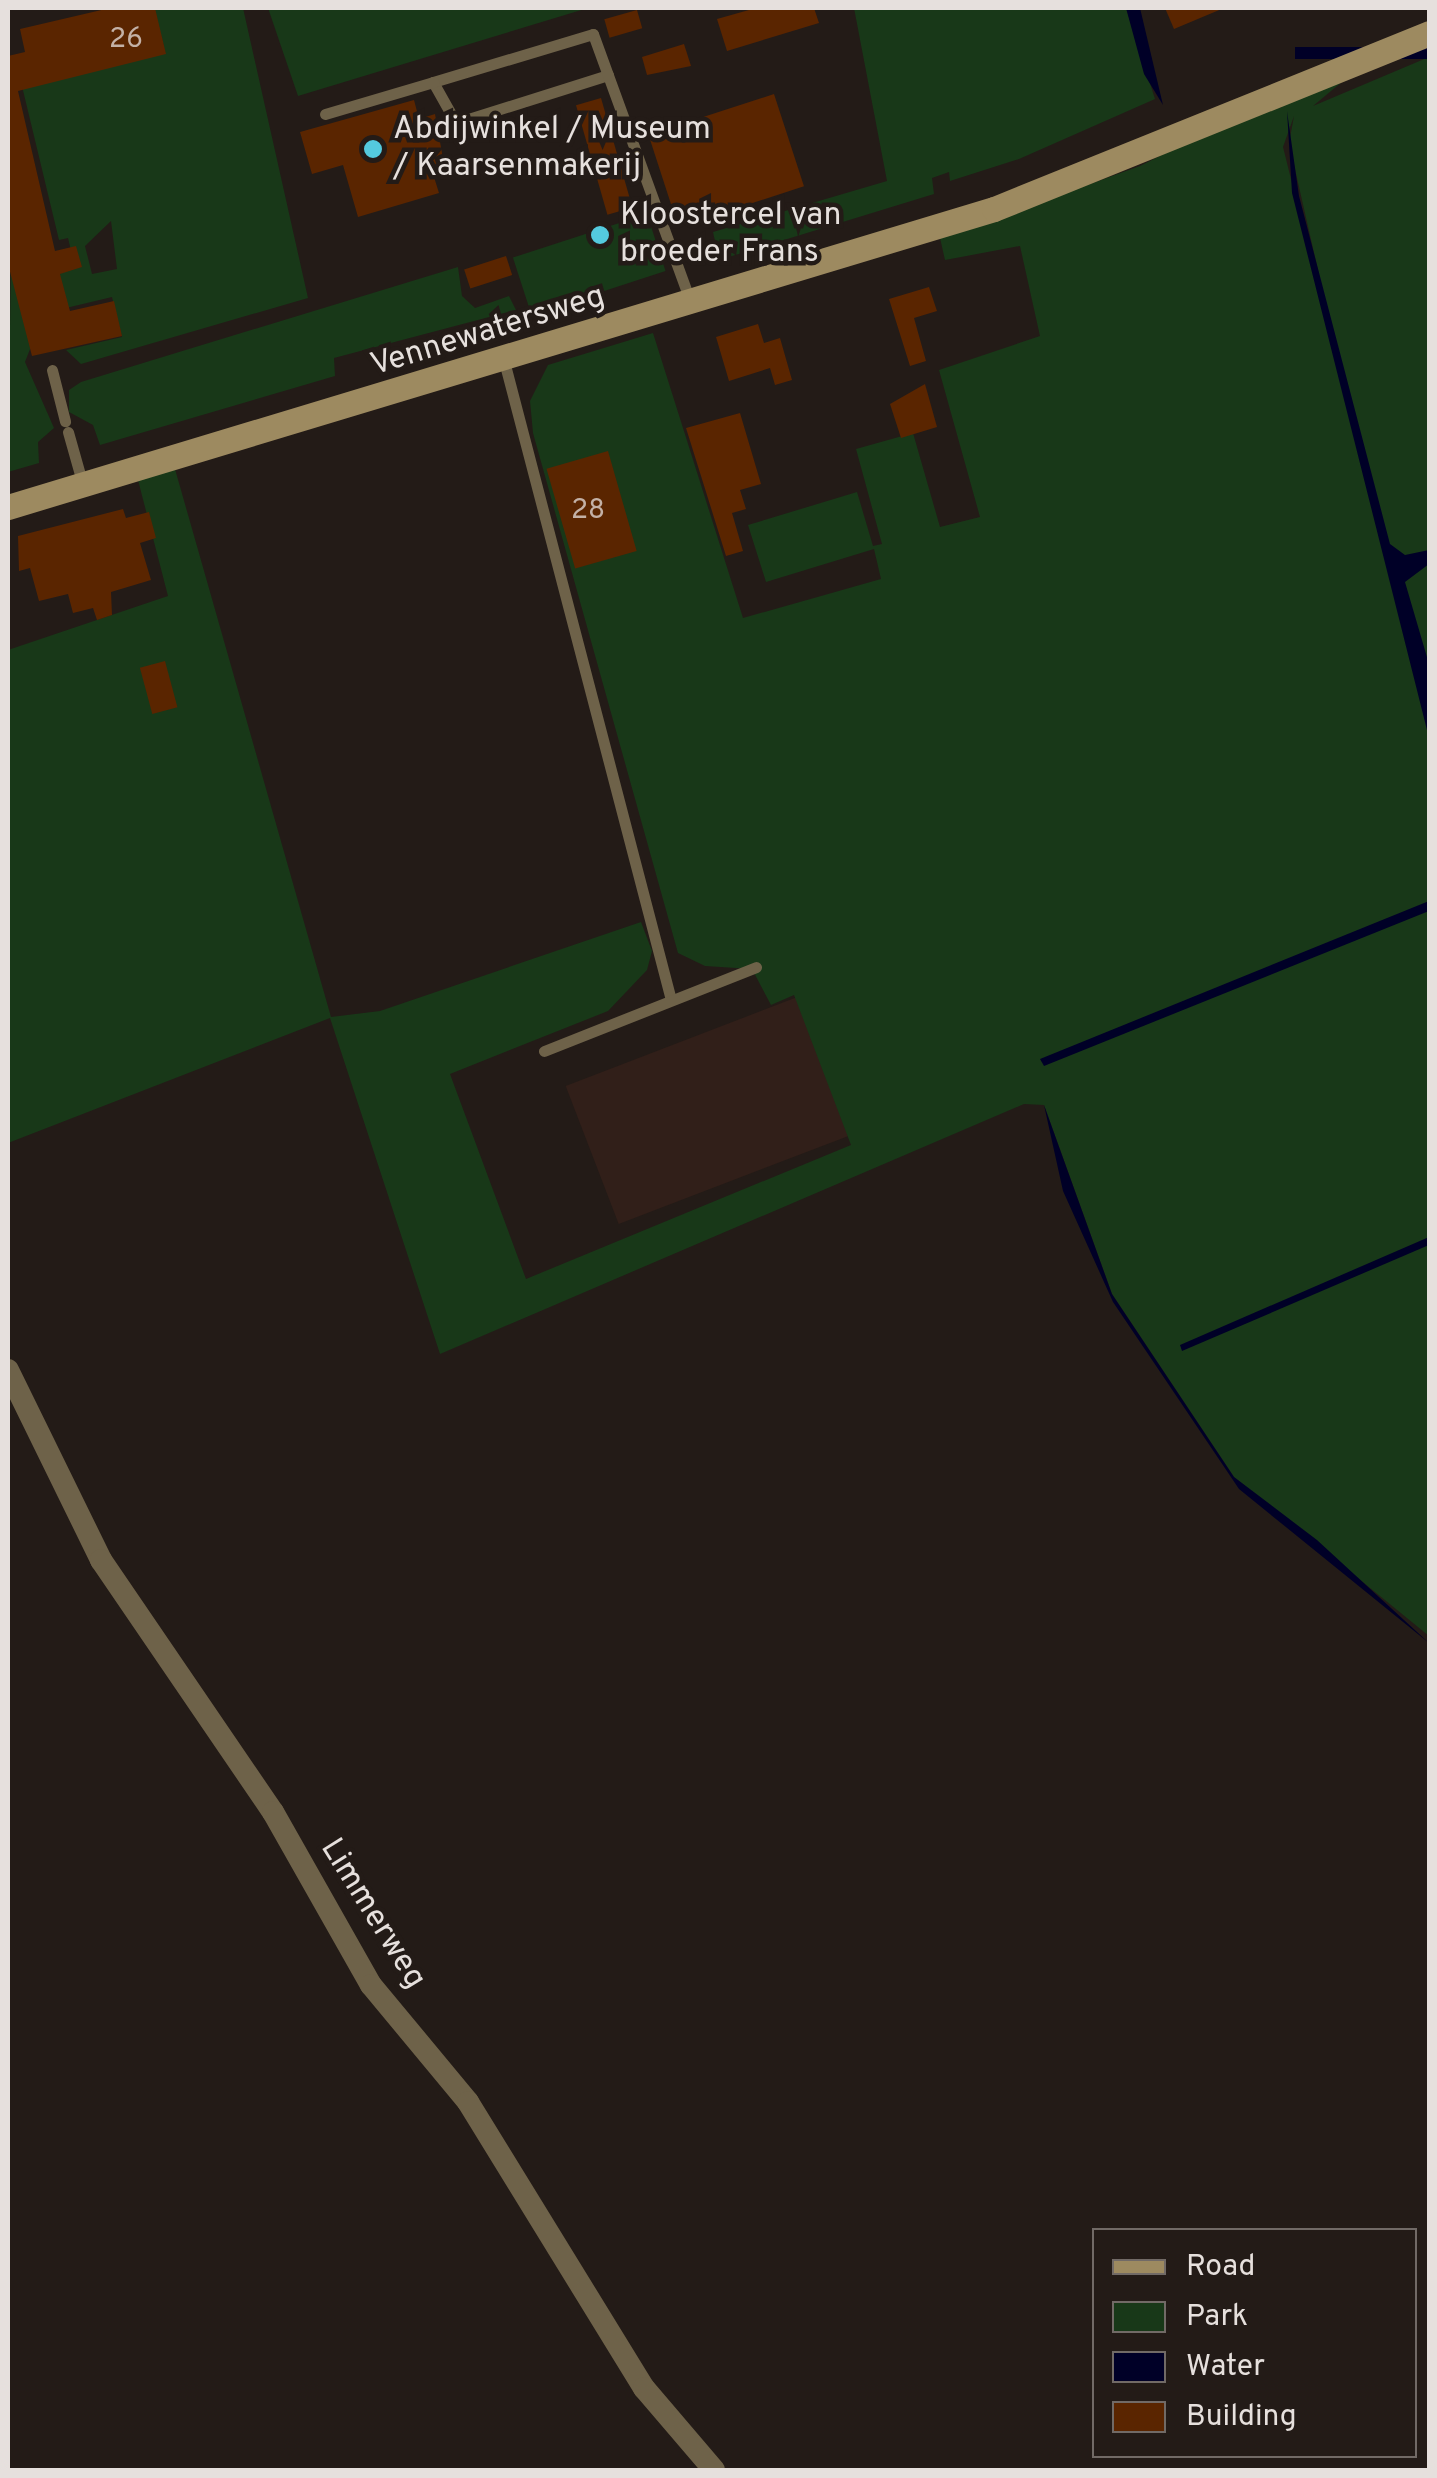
<!DOCTYPE html>
<style>
body{margin:0}
#map{position:relative;width:1437px;height:2478px;overflow:hidden;background:#231b17;font-family:Overpass,sans-serif}
div>[style]{position:absolute}
[style*='--x']{left:calc(var(--x)*1px);top:calc(var(--y)*1px);width:calc(var(--w)*1px);rotate:calc(var(--a)*1deg)}
.industrial>*{inset:0;background:#311f19;transform-origin:0 0}
.green>*{inset:0;background:#183818;transform-origin:0 0}
.water>*{inset:0;background:#000027;transform-origin:0 0}
.building>*{inset:0;background:#5a2500;transform-origin:0 0}
.lane>*{height:11px;margin:-5.5px;padding:0 5.5px;transform-origin:5.5px;border-radius:5.5px;background:#6e6249}
.street>*{height:22px;margin:-11px;padding:0 11px;transform-origin:11px;border-radius:11px;background:#6e6249}
.secondary>*{height:25px;margin:-12.5px;padding:0 12.5px;transform-origin:12.5px;border-radius:12.5px;background:#9d8a60}
.dots>*{width:28px;height:28px;translate:-50% -50%;box-sizing:border-box;border:5px solid #231b17;border-radius:50%}
span{translate:-50% -50%;white-space:nowrap;text-align:center;line-height:1.15;-webkit-text-stroke:9px #231b17;paint-order:stroke}
.number-label{font-size:28px;color:#c3b1a6}
.number-label span{-webkit-text-stroke-width:0}
.poi-label{font-size:32px;color:#e6e0dd}
.left{translate:0 -50%;text-align:left}
.street-label{font-size:32px;color:#e6e0dd}
.frame{position:absolute;inset:0;border:10px solid #e6e0dd;pointer-events:none}
.legend{position:absolute;left:1092px;top:2228px;width:325px;height:230px;box-sizing:border-box;background:#231b17;border:2px solid #716a66;margin:0;padding:12px 18px;list-style:none;font-size:30px;color:#e6e0dd}
.legend li{display:flex;align-items:center;gap:20px;height:50px}
.legend b{width:50px;border:2px solid #716a66}
</style>
<div id="map">
<div class="industrial">
<div style="left:800px;top:996px;width:148px;height:251px;rotate:69deg"></div>
</div>
<div class="green">
<div style="clip-path:polygon(evenodd,154px 8px,243px 8px,308px 298px,81px 364px,66px 350px,122px 337px,112px 297px,66px 308px,56px 269px,74px 263px,68px 238px,59px 240px,21px 82px,164px 47px,154px 8px,111px 221px,117px 269px,92px 274px,85px 246px,111px 221px)"></div>
<div style="clip-path:polygon(268px 8px,588px 8px,298px 96px)"></div>
<div style="clip-path:polygon(854px 8px,1126px 8px,1155px 99px,1019px 159px,950px 181px,949px 172px,932px 178px,934px 194px,719px 260px,713px 232px,887px 181px)"></div>
<div style="clip-path:polygon(evenodd,1429px 57px,1429px 1636px,1234px 1477px,1112px 1294px,1044px 1105px,1024px 1104px,440px 1354px,330px 1018px,8px 1143px,8px 650px,168px 596px,138px 480px,175px 469px,331px 1017px,380px 1011px,641px 922px,652px 951px,647px 970px,608px 1011px,450px 1074px,526px 1279px,851px 1145px,794px 995px,771px 1005px,752px 969px,705px 966px,678px 953px,533px 433px,530px 401px,548px 365px,653px 333px,743px 618px,881px 579px,874px 549px,766px 582px,748px 525px,857px 492px,873px 546px,882px 544px,856px 449px,913px 433px,940px 527px,980px 517px,939px 370px,1040px 336px,1020px 246px,945px 260px,940px 238px,1140px 166px,1261px 105px,1281px 108px,1282px 96px,1349px 76px,1313px 106px,1429px 57px,1294px 116px,1289px 143px,1359px 450px,1283px 147px,1294px 116px)"></div>
<div style="left:647px;top:214px;width:60px;height:141px;rotate:72deg"></div>
<div style="clip-path:polygon(11px 255px,32px 344px,25px 362px,54px 428px,38px 442px,39px 463px,8px 472px)"></div>
<div style="clip-path:polygon(458px 267px,462px 296px,475px 308px,509px 296px,516px 310px,334px 358px,335px 376px,100px 445px,93px 425px,69px 412px,69px 390px,81px 382px)"></div>
</div>
<div class="water">
<div style="clip-path:polygon(1126px 8px,1140px 8px,1163px 105px,1144px 74px)"></div>
<div style="left:1429px;top:47px;width:12px;height:134px;rotate:90deg"></div>
<div style="clip-path:polygon(1287px 111px,1299px 196px,1390px 544px,1405px 555px,1429px 550px,1429px 564px,1405px 582px,1429px 664px,1429px 738px,1292px 193px)"></div>
<div style="clip-path:polygon(1429px 901px,1429px 911px,1044px 1066px,1040px 1059px)"></div>
<div style="clip-path:polygon(1044px 1105px,1112px 1294px,1234px 1477px,1317px 1540px,1429px 1643px,1239px 1489px,1113px 1302px,1063px 1191px)"></div>
<div style="clip-path:polygon(1429px 1237px,1429px 1245px,1182px 1351px,1180px 1345px)"></div>
</div>
<div class="building">
<div style="clip-path:polygon(110px 8px,155px 8px,166px 54px,18px 91px,55px 251px,76px 246px,82px 267px,60px 274px,70px 311px,114px 301px,122px 336px,32px 356px,8px 264px,8px 56px,25px 52px,20px 29px)"></div>
<div style="clip-path:polygon(756px 8px,814px 8px,819px 23px,727px 51px,717px 19px)"></div>
<div style="clip-path:polygon(1165px 8px,1224px 8px,1174px 29px)"></div>
<div style="left:637px;top:10px;width:19px;height:34px;rotate:74deg"></div>
<div style="clip-path:polygon(684px 44px,691px 66px,647px 75px,642px 57px)"></div>
<div style="left:774px;top:94px;width:97px;height:132px;rotate:72deg"></div>
<div style="left:601px;top:98px;width:114px;height:26px;rotate:74deg"></div>
<div style="clip-path:polygon(414px 100px,419px 119px,435px 114px,446px 175px,434px 177px,439px 193px,358px 217px,343px 165px,312px 174px,300px 132px)"></div>
<div style="left:506px;top:256px;width:20px;height:44px;rotate:72deg"></div>
<div style="clip-path:polygon(929px 287px,937px 311px,914px 318px,926px 361px,910px 366px,889px 299px)"></div>
<div style="clip-path:polygon(758px 324px,764px 343px,780px 338px,792px 380px,775px 385px,770px 368px,729px 381px,716px 337px)"></div>
<div style="clip-path:polygon(925px 384px,937px 427px,901px 438px,890px 404px)"></div>
<div style="clip-path:polygon(740px 413px,761px 484px,740px 490px,746px 509px,732px 513px,743px 551px,726px 556px,686px 428px)"></div>
<div style="left:608px;top:451px;width:104px;height:64px;rotate:74deg"></div>
<div style="clip-path:polygon(123px 509px,126px 518px,149px 512px,156px 538px,140px 543px,151px 580px,111px 592px,112px 615px,97px 620px,93px 608px,73px 613px,68px 594px,39px 601px,30px 568px,19px 571px,18px 536px)"></div>
<div style="left:165px;top:661px;width:48px;height:26px;rotate:75deg"></div>
</div>
<div class="lane">
<div style="--x:608;--y:75;--w:159;--a:162.5"></div>
<div style="--x:456;--y:123;--w:47;--a:-119.3"></div>
<div style="--x:433;--y:82;--w:167;--a:-16.7"></div>
<div style="--x:593;--y:34;--w:283;--a:70"></div>
<div style="--x:325;--y:114;--w:113;--a:-16.5"></div>
<div style="--x:504;--y:361;--w:660;--a:75.35"></div>
<div style="--x:52;--y:370;--w:53;--a:75.7"></div>
<div style="--x:68;--y:432;--w:55;--a:74.2"></div>
<div style="--x:544;--y:1051;--w:228;--a:-21.6"></div>
</div>
<div class="street">
<div style="--x:8;--y:1370;--w:212;--a:63.9"></div>
<div style="--x:101;--y:1560;--w:305;--a:55.7"></div>
<div style="--x:273;--y:1812;--w:199;--a:60.5"></div>
<div style="--x:371;--y:1985;--w:152;--a:50.3"></div>
<div style="--x:468;--y:2102;--w:336;--a:58.4"></div>
<div style="--x:644;--y:2388;--w:108;--a:49.5"></div>
</div>
<div class="secondary">
<div style="--x:8;--y:507;--w:1030;--a:-16.82"></div>
<div style="--x:994;--y:209;--w:470;--a:-22"></div>
</div>
<div class="dots">
<div style="left:373px;top:149px;background:#54cade"></div>
<div style="left:600px;top:235px;background:#54cade"></div>
</div>
<div class="number-label">
<span style="left:126px;top:40px">26</span>
<span style="left:588px;top:511px">28</span>
</div>
<div class="poi-label">
<span class="left" style="left:393px;top:149px">Abdijwinkel / Museum<br>/ Kaarsenmakerij</span>
<span class="left" style="left:620px;top:235px">Kloostercel van<br>broeder Frans</span>
</div>
<div class="street-label">
<span style="left:488px;top:332px;rotate:-17deg">Vennewatersweg</span>
<span style="left:372px;top:1914px;rotate:58deg">Limmerweg</span>
</div>
<div class="frame"></div>
<ul class="legend">
<li><b style="height:12px;background:#9d8a60"></b>Road</li>
<li><b style="height:28px;background:#183818"></b>Park</li>
<li><b style="height:28px;background:#000027"></b>Water</li>
<li><b style="height:28px;background:#5a2500"></b>Building</li>
</ul>
</div>
